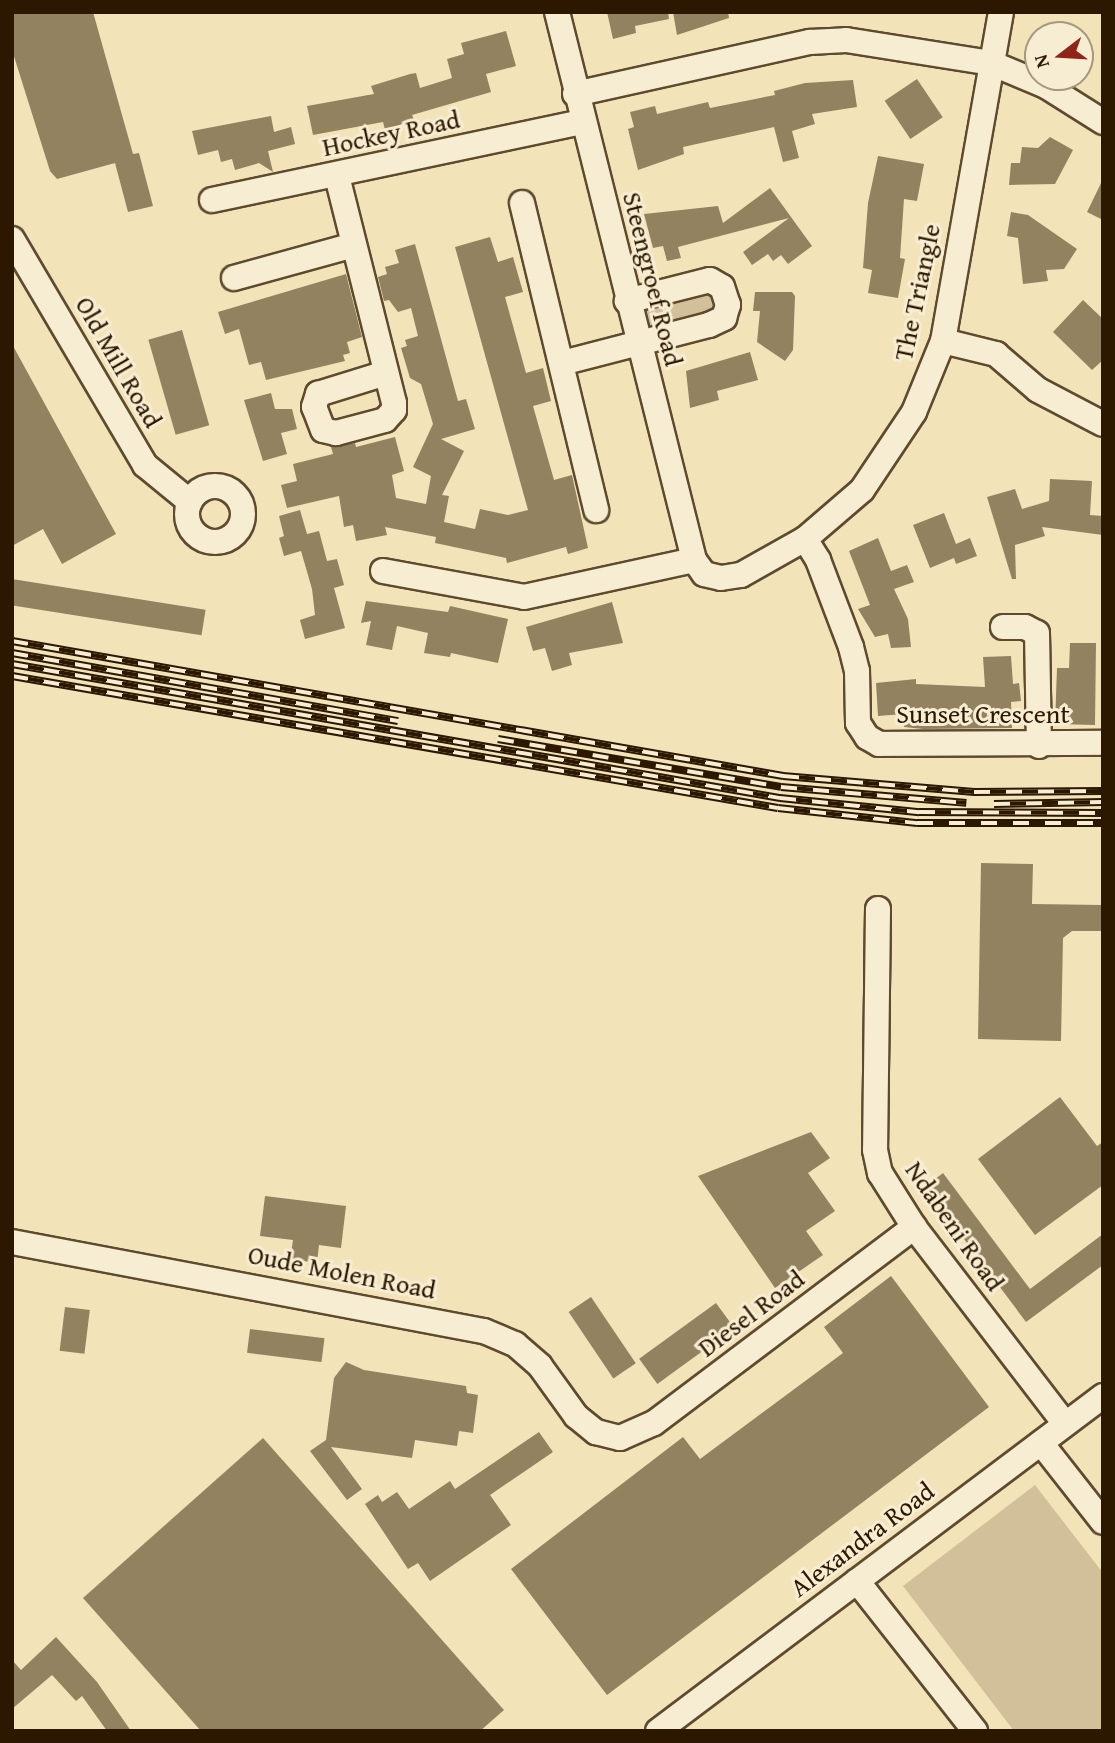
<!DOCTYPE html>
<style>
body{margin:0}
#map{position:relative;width:1115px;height:1743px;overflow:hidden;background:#f3e3b9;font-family:"Gentium Book Plus",serif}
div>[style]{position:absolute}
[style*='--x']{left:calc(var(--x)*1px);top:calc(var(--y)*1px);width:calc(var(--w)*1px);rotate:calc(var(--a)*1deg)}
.green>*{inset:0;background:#d1c09a}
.building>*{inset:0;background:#938260;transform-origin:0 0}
.roads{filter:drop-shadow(2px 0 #5e4b2e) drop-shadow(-2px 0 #5e4b2e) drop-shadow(0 2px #5e4b2e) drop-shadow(0 -2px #5e4b2e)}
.minor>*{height:24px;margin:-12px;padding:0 12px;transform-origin:12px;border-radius:12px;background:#f7edd2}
.minor>.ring{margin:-12px;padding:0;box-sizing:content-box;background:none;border:24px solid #f7edd2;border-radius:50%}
.rail>*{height:8px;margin-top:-4px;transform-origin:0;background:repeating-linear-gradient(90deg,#f7edd2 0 16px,#2c1800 0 32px);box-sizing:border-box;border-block:2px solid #2c1800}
span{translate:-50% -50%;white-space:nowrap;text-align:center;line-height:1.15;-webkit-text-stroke:6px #f7edd2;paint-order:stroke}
.street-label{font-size:26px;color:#2c1800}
.frame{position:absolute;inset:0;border:14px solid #2c1800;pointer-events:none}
.north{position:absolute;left:1024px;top:21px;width:70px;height:70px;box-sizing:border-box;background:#f7edd2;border:2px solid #a6987e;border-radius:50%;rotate:253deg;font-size:19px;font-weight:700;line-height:28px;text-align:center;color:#2c1800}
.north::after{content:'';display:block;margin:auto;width:24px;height:32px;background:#8f2418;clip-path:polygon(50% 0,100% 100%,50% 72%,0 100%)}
</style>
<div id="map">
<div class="green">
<div style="clip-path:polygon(712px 287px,719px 312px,656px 332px,646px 328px,641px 308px)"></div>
<div style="clip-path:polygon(1035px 1485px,1103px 1573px,1103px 1731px,1014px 1731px,903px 1586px)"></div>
</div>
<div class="building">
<div style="clip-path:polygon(12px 12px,93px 12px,133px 154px,139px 153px,153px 206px,128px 212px,115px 163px,57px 179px,50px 171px,12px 50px)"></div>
<div style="clip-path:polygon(607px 12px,668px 12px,669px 19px,635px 26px,636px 33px,613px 39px)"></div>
<div style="clip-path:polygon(673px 12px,728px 12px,729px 18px,677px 35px)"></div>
<div style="clip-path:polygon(506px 31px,516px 66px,486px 74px,491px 92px,412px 115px,414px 120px,385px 130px,383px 122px,313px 135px,307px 106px,374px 94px,371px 86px,410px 74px,416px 73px,420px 88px,452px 78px,447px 59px,464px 54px,461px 43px)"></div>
<div style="left:917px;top:79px;width:46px;height:39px;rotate:56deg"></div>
<div style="clip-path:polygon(853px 80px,857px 107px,812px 114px,815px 124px,792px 131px,799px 158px,783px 162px,774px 127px,683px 147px,684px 154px,638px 170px,628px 129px,634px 127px,630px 112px,655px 106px,657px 114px,708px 102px,710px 108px,775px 95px,774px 91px,805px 83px)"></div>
<div style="clip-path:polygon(271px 116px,274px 132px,291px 127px,295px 144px,268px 151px,273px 172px,259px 163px,235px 170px,232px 159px,221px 162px,218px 150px,198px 155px,192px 131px)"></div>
<div style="clip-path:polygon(1050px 137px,1073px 150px,1055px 184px,1009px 185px,1011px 163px,1020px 163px,1022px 147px,1038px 148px)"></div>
<div style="clip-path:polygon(878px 156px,924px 164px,917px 201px,904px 199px,900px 258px,905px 259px,898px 298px,868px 293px,872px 270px,863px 268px,868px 203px)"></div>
<div style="clip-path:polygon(1103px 179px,1103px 220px,1087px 212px)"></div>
<div style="clip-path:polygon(770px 188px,812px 246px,788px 264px,781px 255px,773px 261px,768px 254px,752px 265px,743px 252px,789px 218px,678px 247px,681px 258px,667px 261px,663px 246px,653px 248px,644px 214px,718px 206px,723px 223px)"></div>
<div style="clip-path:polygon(1011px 212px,1028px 215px,1077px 249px,1064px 269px,1046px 270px,1048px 281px,1023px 284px,1018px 238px,1007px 236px)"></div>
<div style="clip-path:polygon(490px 237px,498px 262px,513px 257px,523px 292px,505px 297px,526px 373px,543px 368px,551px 401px,533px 406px,554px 480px,572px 475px,588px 548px,568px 554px,566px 547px,507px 563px,506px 558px,435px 543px,436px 537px,385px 527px,387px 535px,356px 541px,353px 525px,344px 527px,339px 496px,287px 508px,281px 485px,297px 481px,293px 464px,333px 454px,331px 447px,355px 443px,356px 447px,395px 437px,404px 471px,392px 475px,396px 498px,426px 504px,431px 476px,413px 467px,433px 424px,421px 384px,410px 378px,401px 348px,407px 346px,405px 340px,418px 336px,411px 308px,398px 312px,389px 300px,384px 301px,378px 277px,387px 274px,385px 267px,399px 263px,395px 250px,415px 244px,458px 401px,466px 399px,475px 429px,441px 439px,464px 451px,442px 495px,449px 496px,444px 522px,475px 529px,480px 509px,508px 515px,528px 510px,455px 247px)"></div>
<div style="clip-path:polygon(346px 274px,362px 337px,347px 342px,350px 353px,343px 355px,345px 361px,266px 380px,261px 362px,249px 365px,239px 329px,225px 334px,218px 312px)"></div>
<div style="clip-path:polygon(755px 292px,792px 292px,795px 296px,793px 350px,785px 361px,757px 342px,760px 311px,753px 311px)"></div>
<div style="clip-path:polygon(1083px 300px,1103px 319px,1103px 360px,1092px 370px,1053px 332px)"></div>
<div style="left:182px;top:330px;width:99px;height:35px;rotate:74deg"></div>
<div style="clip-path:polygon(12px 344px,116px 534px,62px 564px,43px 529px,12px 546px)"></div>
<div style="clip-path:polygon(750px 352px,758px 380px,717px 391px,719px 400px,690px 408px,686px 371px)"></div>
<div style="clip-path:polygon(271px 393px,275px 409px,292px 409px,297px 429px,281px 433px,287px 454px,263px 461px,244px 400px)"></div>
<div style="clip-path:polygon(1050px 479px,1092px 481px,1090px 515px,1103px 516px,1103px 535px,1042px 527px,1045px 536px,1015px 545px,1016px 579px,1012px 579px,987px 497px,1015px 489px,1022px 509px,1049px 501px)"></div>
<div style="clip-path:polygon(300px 510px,307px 534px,319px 531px,327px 561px,337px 559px,344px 585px,334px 588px,345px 628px,305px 639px,300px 620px,315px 615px,312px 589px,301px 551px,284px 556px,279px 538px,284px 536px,279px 516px)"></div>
<div style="clip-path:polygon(944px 513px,956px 544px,970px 538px,977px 556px,956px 564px,954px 558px,930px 568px,913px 525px)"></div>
<div style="clip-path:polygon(878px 538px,891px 571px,907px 565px,914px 582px,894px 589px,908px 619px,911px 647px,891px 648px,888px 634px,875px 637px,858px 609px,870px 605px,849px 551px)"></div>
<div style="left:12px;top:579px;width:196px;height:26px;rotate:9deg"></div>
<div style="clip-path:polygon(366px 601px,448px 612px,450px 606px,508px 619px,498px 663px,451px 653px,450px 657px,424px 653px,428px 633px,397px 626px,392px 650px,366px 645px,371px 621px,361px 623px)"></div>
<div style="clip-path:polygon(612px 602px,623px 643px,569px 653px,572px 665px,552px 671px,545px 648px,533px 651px,526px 627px)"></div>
<div style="clip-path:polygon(1070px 643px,1096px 643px,1095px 725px,1055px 724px,1057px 668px,1069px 668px)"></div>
<div style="clip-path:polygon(1011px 656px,1013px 684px,1019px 683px,1021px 701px,1011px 702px,1012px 728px,923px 729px,904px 727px,903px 714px,878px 716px,876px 683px,916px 679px,916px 684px,985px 687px,983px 657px)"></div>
<div style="clip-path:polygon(981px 863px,1033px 864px,1032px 904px,1103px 905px,1103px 931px,1072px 931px,1063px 938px,1061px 1041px,978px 1039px)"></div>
<div style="clip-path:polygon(1060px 1097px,1097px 1146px,1103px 1142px,1103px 1185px,1035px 1235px,978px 1159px)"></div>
<div style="clip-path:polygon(811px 1132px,830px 1158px,808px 1173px,835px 1211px,806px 1231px,823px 1255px,775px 1288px,698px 1176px)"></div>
<div style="clip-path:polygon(943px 1173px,1030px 1289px,1103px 1234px,1103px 1265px,1026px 1322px,925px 1187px)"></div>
<div style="clip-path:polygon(265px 1196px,346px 1206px,341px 1248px,319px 1245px,317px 1263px,290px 1259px,293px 1240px,260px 1236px)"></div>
<div style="clip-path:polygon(891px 1276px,989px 1407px,607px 1695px,511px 1569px,683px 1437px,700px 1459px,843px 1353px,824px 1327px)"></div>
<div style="left:591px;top:1297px;width:80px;height:27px;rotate:56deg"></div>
<div style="left:716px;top:1303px;width:31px;height:95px;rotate:54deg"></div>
<div style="left:65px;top:1307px;width:25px;height:44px;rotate:7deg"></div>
<div style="left:250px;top:1329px;width:75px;height:24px;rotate:7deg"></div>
<div style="clip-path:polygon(346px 1362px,364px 1370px,466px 1386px,467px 1393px,478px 1395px,473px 1433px,459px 1431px,457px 1446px,415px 1440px,412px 1458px,331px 1447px,362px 1489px,347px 1500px,310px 1451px,326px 1440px,334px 1378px)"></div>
<div style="clip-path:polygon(539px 1432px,553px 1452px,490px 1495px,511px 1525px,430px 1581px,418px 1563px,408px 1569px,365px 1504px,378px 1495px,382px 1502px,397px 1492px,409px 1509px,450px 1481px,455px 1489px)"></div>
<div style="clip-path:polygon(263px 1438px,504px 1710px,480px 1731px,201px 1731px,83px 1598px)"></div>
<div style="clip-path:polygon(56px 1637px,97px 1682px,131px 1731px,107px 1731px,82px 1696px,76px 1701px,52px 1675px,12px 1709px,12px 1660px,21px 1670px)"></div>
</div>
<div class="roads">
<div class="minor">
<div style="--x:557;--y:12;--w:565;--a:75.96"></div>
<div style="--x:694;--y:560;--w:17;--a:54"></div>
<div style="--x:704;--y:574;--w:17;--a:13"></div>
<div style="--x:721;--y:578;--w:20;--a:-9"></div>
<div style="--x:741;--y:575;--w:73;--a:-29.4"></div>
<div style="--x:805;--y:539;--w:75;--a:-40.7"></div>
<div style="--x:862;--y:490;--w:94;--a:-56.3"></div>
<div style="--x:914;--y:412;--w:77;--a:-67.8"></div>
<div style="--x:943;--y:341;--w:334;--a:-80"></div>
<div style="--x:575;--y:94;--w:241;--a:-12.5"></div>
<div style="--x:810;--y:42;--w:36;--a:-3"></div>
<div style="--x:846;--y:40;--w:147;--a:9"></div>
<div style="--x:991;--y:63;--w:60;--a:22.7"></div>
<div style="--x:1046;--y:86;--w:67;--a:32.3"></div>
<div style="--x:337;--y:176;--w:234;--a:75.9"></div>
<div style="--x:394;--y:403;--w:7;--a:90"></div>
<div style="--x:394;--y:410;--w:13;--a:132"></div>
<div style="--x:385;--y:420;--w:51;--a:165.1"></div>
<div style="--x:336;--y:433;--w:13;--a:-167"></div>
<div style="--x:323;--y:430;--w:25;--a:-111"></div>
<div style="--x:314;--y:407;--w:14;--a:-73"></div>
<div style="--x:318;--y:394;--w:71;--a:-17.2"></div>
<div style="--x:212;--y:200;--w:378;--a:-11.9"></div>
<div style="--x:522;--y:203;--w:316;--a:76.4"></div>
<div style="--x:12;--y:239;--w:262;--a:59.5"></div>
<div style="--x:145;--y:465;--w:58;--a:39.4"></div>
<div style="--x:234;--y:278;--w:124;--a:-15.4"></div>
<div style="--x:943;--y:341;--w:55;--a:13.8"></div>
<div style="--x:996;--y:354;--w:55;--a:40.6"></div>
<div style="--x:1038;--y:390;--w:73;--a:27.6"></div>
<div style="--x:562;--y:363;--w:152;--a:-14.5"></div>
<div style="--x:709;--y:325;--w:17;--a:-25"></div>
<div style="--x:724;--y:318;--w:14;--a:-73"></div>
<div style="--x:728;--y:305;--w:19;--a:-108"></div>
<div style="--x:722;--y:287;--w:14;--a:-150"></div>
<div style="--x:710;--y:280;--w:86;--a:165.8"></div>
<div class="ring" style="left:187px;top:486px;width:32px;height:32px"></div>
<div style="--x:805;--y:539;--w:25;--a:58"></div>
<div style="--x:818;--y:560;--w:93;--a:69.2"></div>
<div style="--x:851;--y:647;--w:25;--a:76"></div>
<div style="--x:857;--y:671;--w:52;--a:88.9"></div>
<div style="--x:858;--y:723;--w:17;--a:57"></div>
<div style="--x:867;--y:737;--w:14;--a:30"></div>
<div style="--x:879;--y:744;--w:224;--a:-0.3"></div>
<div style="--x:383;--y:571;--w:143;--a:10.4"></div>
<div style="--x:524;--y:597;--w:174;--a:-12.3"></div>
<div style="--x:1003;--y:627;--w:22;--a:0"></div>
<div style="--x:1025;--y:627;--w:13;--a:27"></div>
<div style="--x:1037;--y:633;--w:113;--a:89"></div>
<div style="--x:878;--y:909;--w:241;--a:90.7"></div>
<div style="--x:875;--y:1150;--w:24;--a:78"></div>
<div style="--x:880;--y:1173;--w:64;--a:57.8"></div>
<div style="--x:914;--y:1227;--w:248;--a:52.5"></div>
<div style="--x:12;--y:1242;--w:480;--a:10.7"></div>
<div style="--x:484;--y:1331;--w:34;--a:23"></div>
<div style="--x:515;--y:1344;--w:33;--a:41"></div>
<div style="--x:540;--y:1366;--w:62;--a:54.2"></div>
<div style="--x:576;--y:1416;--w:26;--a:39"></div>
<div style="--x:596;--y:1432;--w:25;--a:14"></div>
<div style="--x:620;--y:1438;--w:37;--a:-24"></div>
<div style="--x:654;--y:1423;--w:326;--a:-37"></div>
<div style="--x:1041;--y:1443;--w:100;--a:51.9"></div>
<div style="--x:857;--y:1581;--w:191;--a:51.8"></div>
<div style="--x:658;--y:1731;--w:557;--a:-36.97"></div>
</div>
</div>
<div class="rail">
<div style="--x:12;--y:641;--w:783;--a:9.93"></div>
<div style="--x:783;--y:776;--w:192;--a:4.8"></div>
<div style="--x:974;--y:792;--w:129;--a:-0.4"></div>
<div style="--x:12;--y:653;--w:392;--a:10"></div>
<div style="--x:12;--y:664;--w:780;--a:9.9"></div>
<div style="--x:780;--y:798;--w:140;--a:5.8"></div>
<div style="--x:919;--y:812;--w:184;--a:0.3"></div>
<div style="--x:12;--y:676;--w:777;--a:9.78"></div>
<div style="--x:778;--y:808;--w:140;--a:6.2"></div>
<div style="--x:917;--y:823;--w:186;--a:0"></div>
<div style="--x:498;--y:739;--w:287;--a:9.6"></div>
<div style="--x:781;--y:787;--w:186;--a:4.9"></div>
<div style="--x:994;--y:804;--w:109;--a:-1.1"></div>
</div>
<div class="street-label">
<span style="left:391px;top:133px;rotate:-12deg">Hockey Road</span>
<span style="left:653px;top:279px;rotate:76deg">Steengroef Road</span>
<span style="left:917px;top:292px;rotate:-78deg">The Triangle</span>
<span style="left:119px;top:362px;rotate:60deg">Old Mill Road</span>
<span style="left:983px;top:714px">Sunset Crescent</span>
<span style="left:955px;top:1226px;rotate:55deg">Ndabeni Road</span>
<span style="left:342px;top:1272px;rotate:11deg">Oude Molen Road</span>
<span style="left:751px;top:1313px;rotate:-37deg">Diesel Road</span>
<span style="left:862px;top:1539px;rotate:-37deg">Alexandra Road</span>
</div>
<div class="frame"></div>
<div class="north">N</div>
</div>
